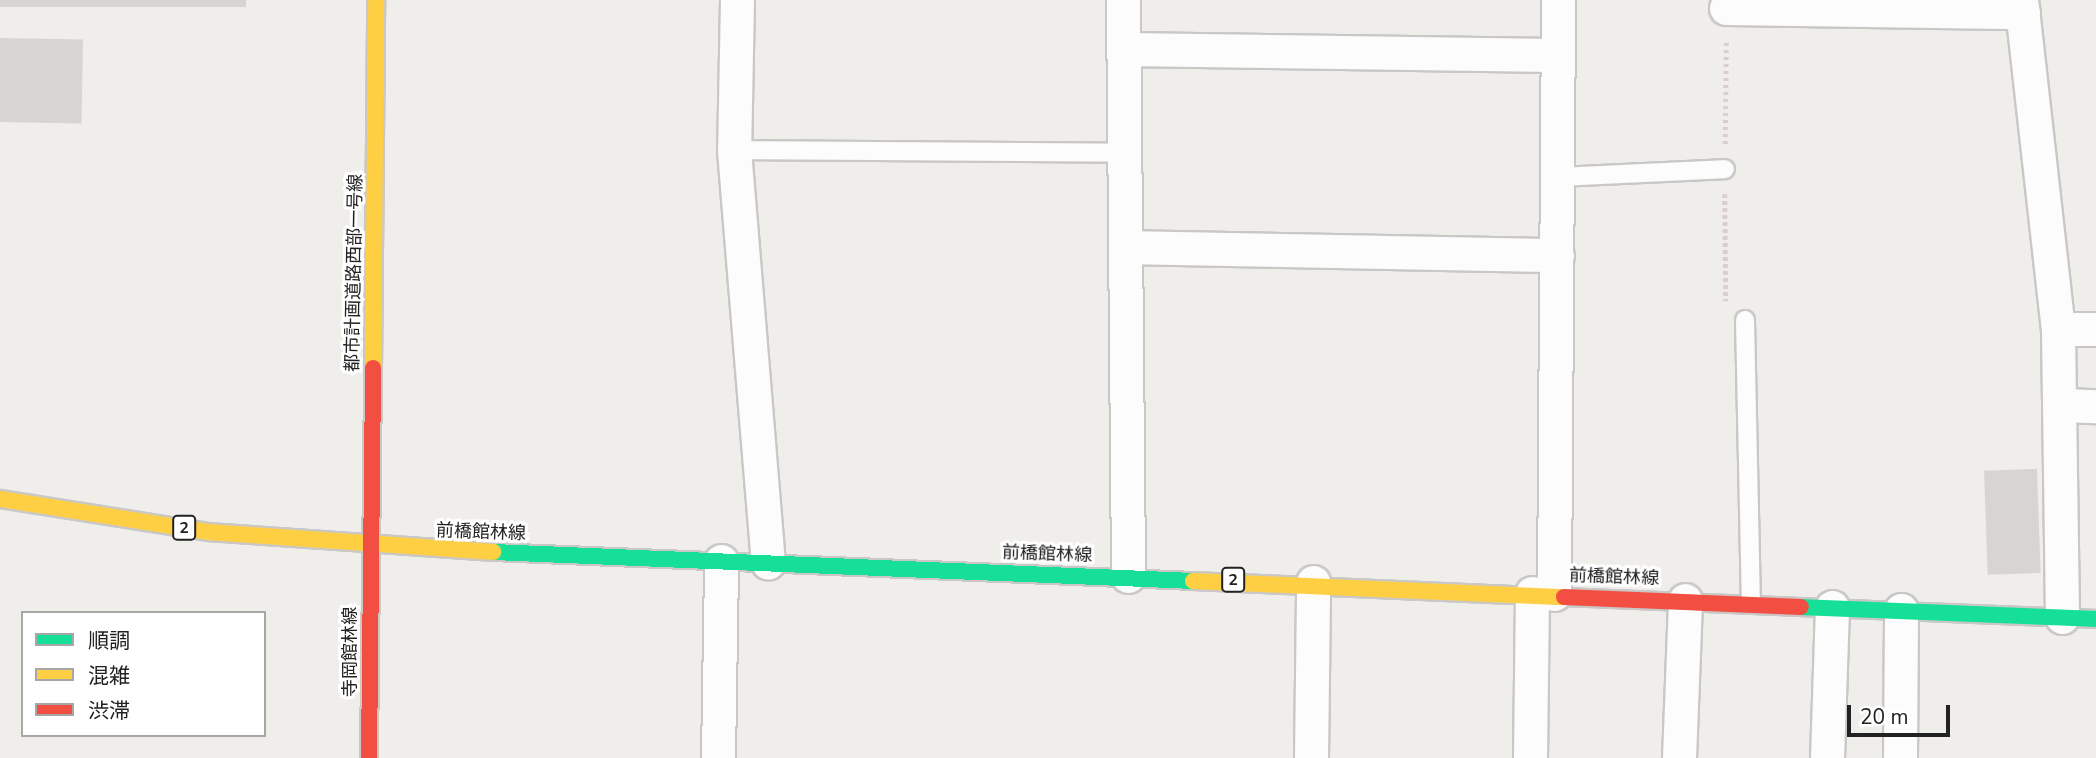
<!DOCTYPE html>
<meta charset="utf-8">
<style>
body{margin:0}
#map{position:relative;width:2096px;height:758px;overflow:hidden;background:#f0eeeb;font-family:"Nunito Sans","Noto Sans JP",sans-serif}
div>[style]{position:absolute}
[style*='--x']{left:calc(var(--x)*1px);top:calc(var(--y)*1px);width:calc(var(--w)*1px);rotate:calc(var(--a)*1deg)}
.building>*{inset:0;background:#d7d4d2;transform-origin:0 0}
.path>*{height:4.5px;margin-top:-2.25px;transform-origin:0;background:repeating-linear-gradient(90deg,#dccecd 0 3.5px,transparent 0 7px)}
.roads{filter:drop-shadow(2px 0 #c9c8c7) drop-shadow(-2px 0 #c9c8c7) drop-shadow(0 2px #c9c8c7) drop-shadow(0 -2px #c9c8c7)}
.lane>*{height:18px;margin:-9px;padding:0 9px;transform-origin:9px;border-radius:9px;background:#fdfcfc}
.street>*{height:33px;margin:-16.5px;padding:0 16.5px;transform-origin:16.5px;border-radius:16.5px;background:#fdfcfc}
.fast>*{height:16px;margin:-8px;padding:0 8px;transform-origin:8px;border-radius:8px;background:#16e098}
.slow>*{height:16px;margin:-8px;padding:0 8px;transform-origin:8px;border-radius:8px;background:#ffcf43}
.jam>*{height:16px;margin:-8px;padding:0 8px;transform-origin:8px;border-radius:8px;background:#f24e42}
span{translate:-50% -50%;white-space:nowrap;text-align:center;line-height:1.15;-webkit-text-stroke:6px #fff;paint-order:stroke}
.shield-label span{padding:2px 5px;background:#fff;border:2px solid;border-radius:5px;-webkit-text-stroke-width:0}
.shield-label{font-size:16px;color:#222;font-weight:700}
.street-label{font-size:18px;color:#222}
.legend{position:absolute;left:21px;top:611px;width:245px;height:126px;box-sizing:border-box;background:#fff;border:2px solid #a7a7a7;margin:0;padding:9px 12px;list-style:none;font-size:21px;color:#222}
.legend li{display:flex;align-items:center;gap:14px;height:35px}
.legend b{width:35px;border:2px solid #a7a7a7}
.scale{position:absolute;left:1847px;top:705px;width:103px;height:32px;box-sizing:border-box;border:4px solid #222;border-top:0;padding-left:9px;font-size:21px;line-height:24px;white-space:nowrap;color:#222;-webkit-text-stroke:5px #fff;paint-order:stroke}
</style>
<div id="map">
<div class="building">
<div style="left:0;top:0;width:246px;height:7px"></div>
<div style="left:0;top:38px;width:83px;height:84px;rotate:1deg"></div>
<div style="left:2037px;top:469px;width:104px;height:53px;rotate:88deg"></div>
</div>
<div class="path">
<div style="--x:1725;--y:144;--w:104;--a:-89.4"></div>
<div style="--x:1725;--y:194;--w:107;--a:89.5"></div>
</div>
<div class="roads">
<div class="lane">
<div style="--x:734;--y:150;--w:389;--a:0.4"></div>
<div style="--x:1557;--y:177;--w:168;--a:-2.7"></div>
<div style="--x:1745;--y:320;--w:282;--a:88.8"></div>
</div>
<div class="street">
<div style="--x:737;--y:0;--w:150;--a:91.1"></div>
<div style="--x:734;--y:150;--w:414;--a:85.3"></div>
<div style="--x:1123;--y:0;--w:576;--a:89.5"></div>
<div style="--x:2021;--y:0;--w:331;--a:83.6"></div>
<div style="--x:2058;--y:329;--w:288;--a:89.2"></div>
<div style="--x:1726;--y:8;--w:297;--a:0.8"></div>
<div style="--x:1124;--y:49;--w:432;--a:0.8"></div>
<div style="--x:1126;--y:247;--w:431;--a:1.1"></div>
<div style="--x:2058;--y:329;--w:38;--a:0"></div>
<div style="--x:2061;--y:405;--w:35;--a:2"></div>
<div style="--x:1554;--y:594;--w:594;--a:-89.61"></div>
<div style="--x:718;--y:758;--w:197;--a:-89.1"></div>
<div style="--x:1311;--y:758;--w:176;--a:-89.3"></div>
<div style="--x:1530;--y:758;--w:165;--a:-89.3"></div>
<div style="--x:1679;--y:758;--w:158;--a:-87.8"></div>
<div style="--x:1827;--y:758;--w:151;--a:-88.1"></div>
<div style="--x:1900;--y:758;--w:148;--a:-89.6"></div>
</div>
<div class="fast">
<div style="--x:493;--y:552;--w:701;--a:2.37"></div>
<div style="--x:1801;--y:607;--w:295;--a:2.3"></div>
</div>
<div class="slow">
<div style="--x:373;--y:368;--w:368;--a:-89.5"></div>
<div style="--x:0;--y:499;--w:212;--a:9"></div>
<div style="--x:209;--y:532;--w:285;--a:4"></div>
<div style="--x:1193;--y:581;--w:371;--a:2.5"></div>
</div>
<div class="jam">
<div style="--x:1564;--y:597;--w:237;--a:2.4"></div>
<div style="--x:369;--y:758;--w:390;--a:-89.4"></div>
</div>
</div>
<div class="shield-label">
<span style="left:184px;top:528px">2</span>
<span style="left:1233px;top:580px">2</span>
</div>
<div class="street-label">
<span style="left:354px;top:273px;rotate:-89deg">都市計画道路西部一号線</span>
<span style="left:481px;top:532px;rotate:2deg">前橋館林線</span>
<span style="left:1047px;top:554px;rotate:2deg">前橋館林線</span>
<span style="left:1614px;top:577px;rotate:2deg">前橋館林線</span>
<span style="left:350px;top:652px;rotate:-90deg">寺岡館林線</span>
</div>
<ul class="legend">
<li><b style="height:9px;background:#16e098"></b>順調</li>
<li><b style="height:9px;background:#ffcf43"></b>混雑</li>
<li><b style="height:9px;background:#f24e42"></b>渋滞</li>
</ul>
<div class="scale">20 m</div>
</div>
